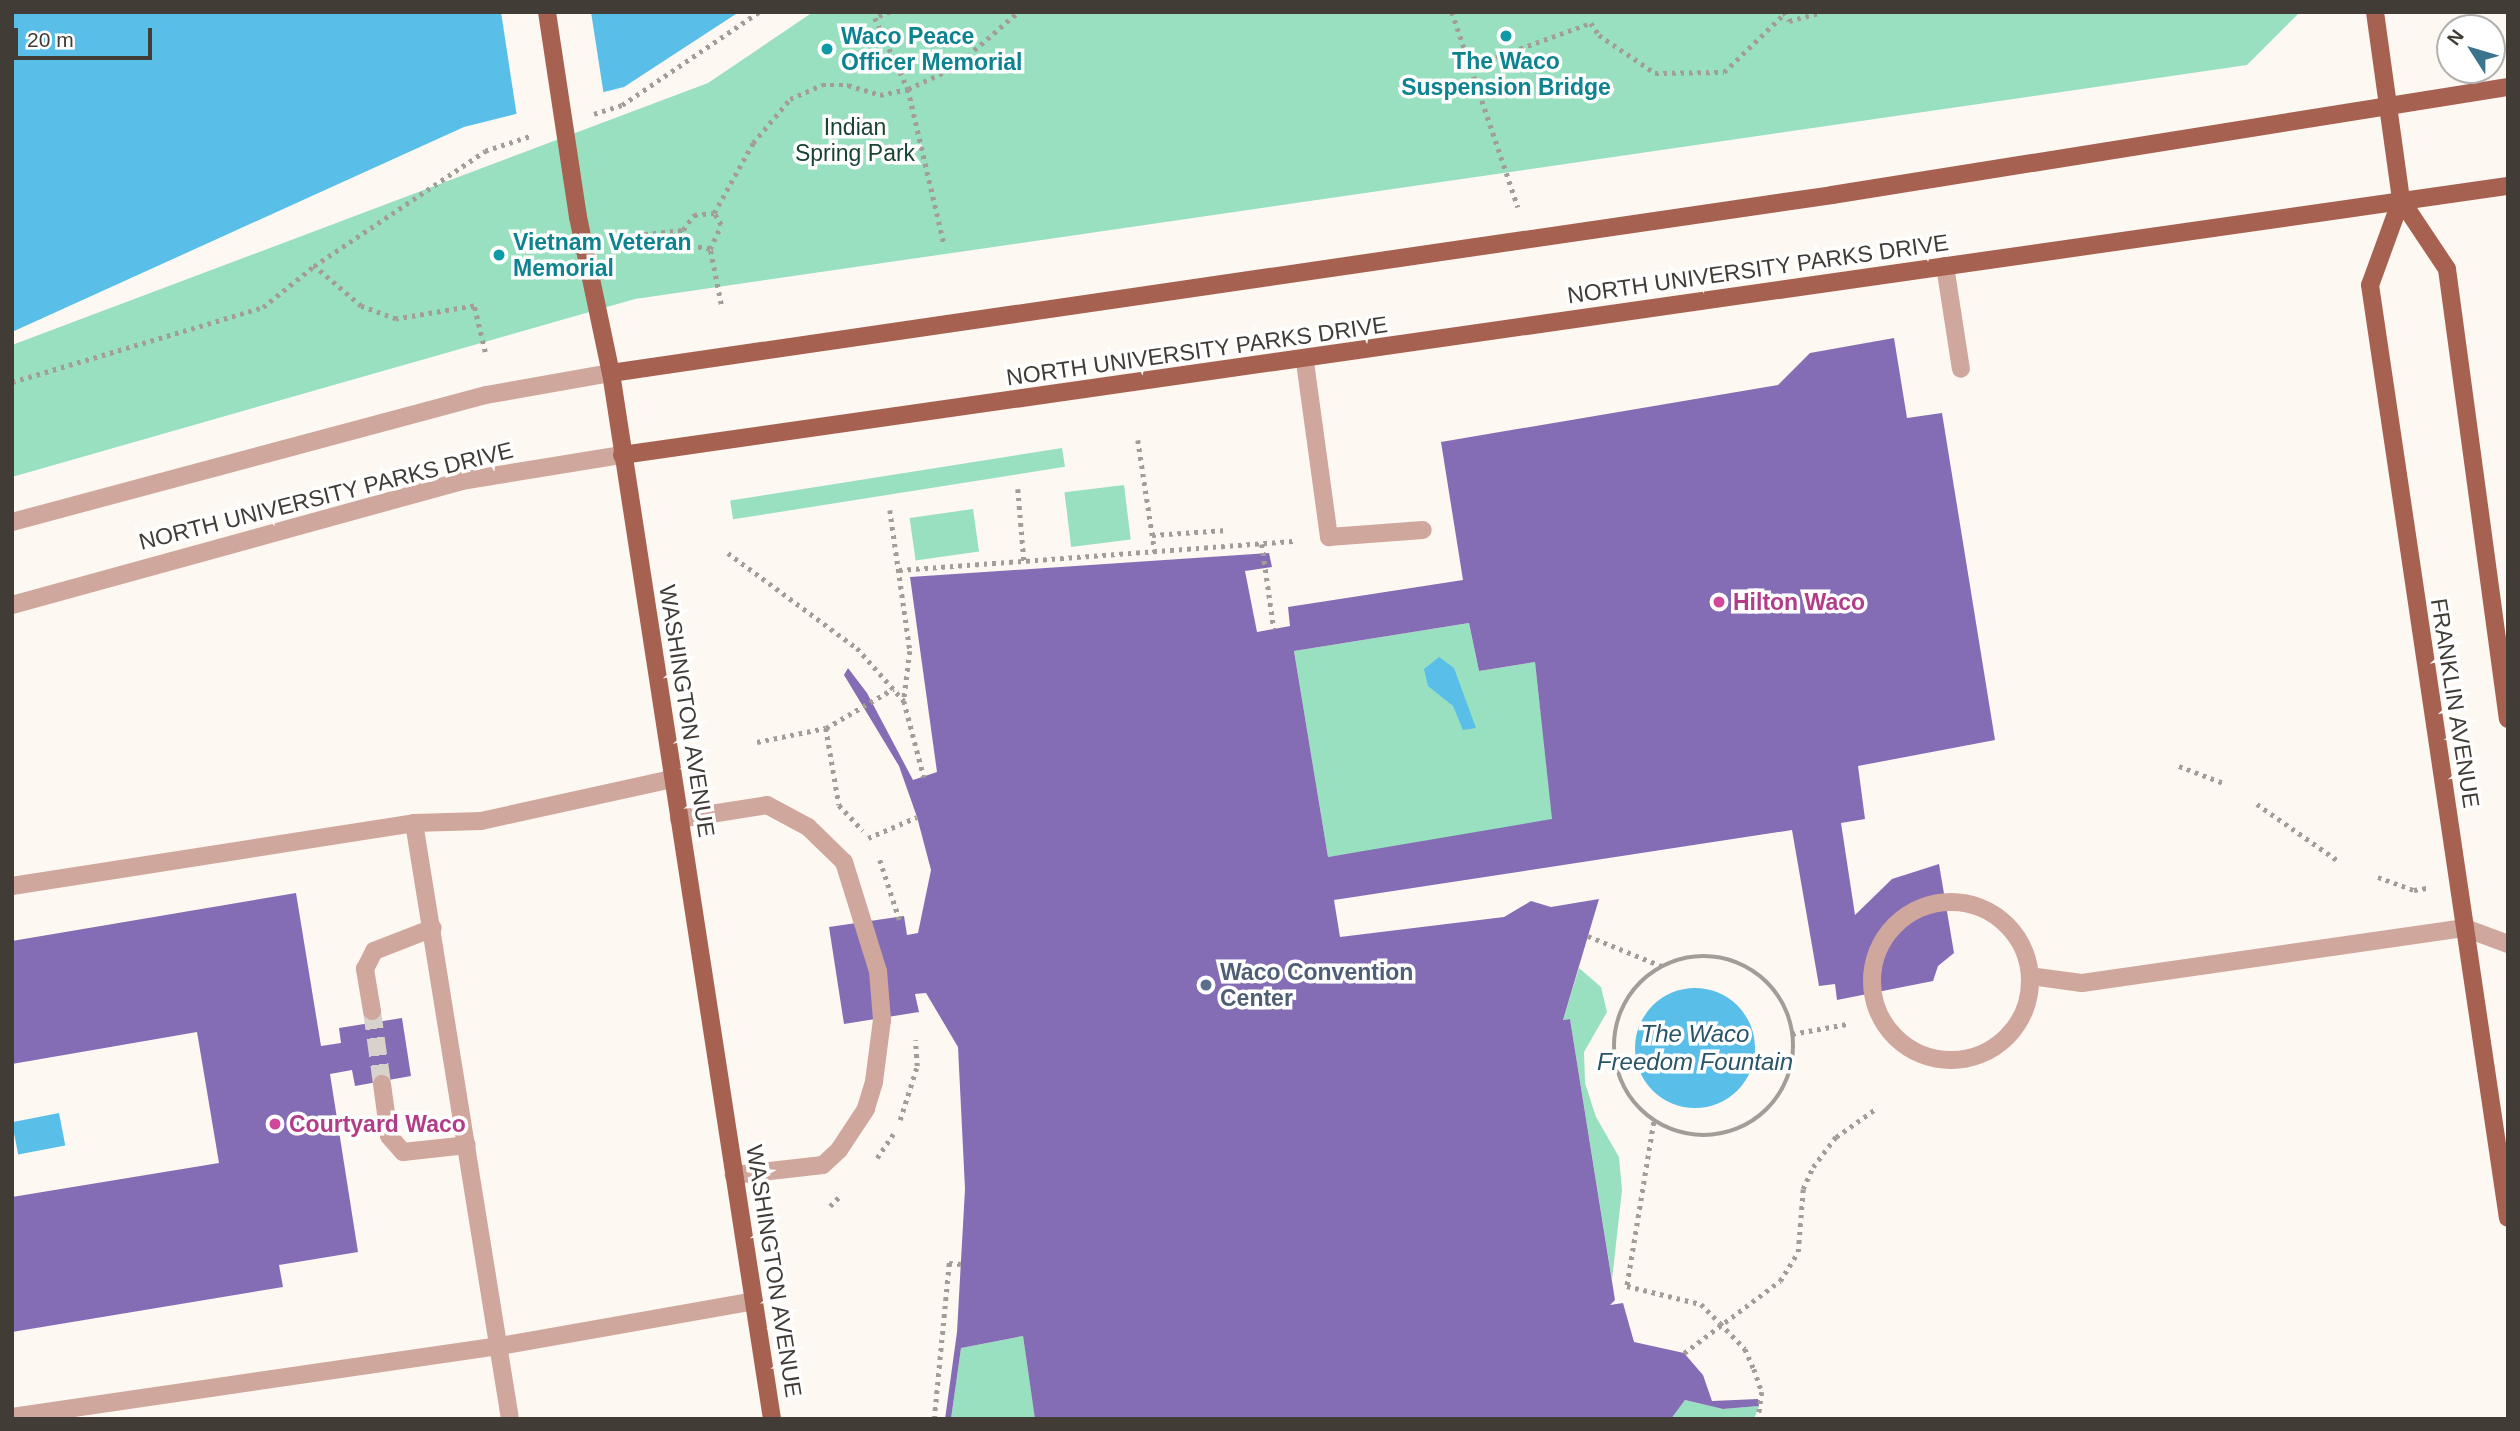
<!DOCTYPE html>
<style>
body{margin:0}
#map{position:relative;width:2520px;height:1431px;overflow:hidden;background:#fdf8f2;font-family:Arial,sans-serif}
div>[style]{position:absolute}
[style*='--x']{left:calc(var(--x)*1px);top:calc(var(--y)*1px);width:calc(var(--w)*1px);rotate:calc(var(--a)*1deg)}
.green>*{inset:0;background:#99e0c0;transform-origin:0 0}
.water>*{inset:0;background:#5abfe8;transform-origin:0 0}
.round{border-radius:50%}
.pier>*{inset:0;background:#fdf8f2}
.building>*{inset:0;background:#856db5}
.minor-tunnel>*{height:18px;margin-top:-9px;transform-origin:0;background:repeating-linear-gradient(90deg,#d8d2cd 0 18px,transparent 0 27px)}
.path>*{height:4.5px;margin-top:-2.25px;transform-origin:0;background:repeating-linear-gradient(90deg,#a39d98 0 3.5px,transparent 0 8.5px)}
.path>.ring{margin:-2.25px;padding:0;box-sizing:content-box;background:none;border:4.5px solid #a39d98;border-radius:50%}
.minor>*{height:18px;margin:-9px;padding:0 9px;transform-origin:9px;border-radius:9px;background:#d0a79d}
.minor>.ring{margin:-9px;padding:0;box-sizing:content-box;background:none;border:18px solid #d0a79d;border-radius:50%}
.major>*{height:18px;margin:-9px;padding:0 9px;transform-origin:9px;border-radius:9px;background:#a76151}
.dots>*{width:19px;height:19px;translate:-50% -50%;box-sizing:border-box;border:4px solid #fff;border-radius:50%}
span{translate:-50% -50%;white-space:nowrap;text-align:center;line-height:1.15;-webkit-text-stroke:7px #fff;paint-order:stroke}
.culture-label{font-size:23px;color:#0d838f;font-weight:700}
.left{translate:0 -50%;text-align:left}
.park-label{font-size:23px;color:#194332}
.street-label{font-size:23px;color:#423c37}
.hotel-label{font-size:23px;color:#b23c85;font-weight:700}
.service-label{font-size:23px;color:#4e5e75;font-weight:700}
.water-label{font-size:24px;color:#2a5467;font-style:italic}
.frame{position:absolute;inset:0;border:14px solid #423c37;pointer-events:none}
.north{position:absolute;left:2436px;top:14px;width:70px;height:70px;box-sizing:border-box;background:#fff;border:2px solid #b3b1af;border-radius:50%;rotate:307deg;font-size:19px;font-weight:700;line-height:28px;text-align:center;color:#423c37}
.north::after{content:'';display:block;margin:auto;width:24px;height:32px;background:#3a758d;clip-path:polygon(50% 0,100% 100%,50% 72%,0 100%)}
.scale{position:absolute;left:14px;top:28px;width:138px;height:32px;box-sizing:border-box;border:4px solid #423c37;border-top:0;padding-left:9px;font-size:21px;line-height:24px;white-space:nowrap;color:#423c37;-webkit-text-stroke:5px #fff;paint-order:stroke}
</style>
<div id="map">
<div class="green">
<div style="clip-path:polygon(813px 12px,2300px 12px,2247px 65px,635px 299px,12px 477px,12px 345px,708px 83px)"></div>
<div style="left:1062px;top:448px;width:19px;height:336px;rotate:81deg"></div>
<div style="left:1124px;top:485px;width:55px;height:60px;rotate:83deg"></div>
<div style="left:973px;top:509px;width:43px;height:64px;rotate:82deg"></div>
<div style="clip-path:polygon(1469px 623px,1479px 671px,1535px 662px,1553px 824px,1328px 857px,1294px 651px)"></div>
<div style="clip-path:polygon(1579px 968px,1601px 987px,1607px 1012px,1584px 1052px,1585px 1083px,1596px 1117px,1619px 1157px,1622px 1190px,1612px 1280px,1570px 1019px,1563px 1020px)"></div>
<div style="clip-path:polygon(1023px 1336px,1035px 1417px,951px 1419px,961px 1348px)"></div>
<div style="clip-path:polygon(1685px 1400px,1723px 1409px,1759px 1406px,1754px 1419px,1671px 1419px)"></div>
</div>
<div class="water">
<div style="clip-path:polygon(12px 12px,739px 12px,624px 87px,464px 127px,12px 332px)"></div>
<div style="clip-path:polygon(1439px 657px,1454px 668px,1476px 728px,1463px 730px,1453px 706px,1428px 686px,1424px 669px)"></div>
<div class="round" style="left:1635px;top:988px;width:120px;height:120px"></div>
<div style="left:59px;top:1113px;width:33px;height:48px;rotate:79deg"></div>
</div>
<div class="pier">
<div style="clip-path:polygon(501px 12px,591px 12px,604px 96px,517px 117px)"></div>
</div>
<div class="building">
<div style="clip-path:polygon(evenodd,1894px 338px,1907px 418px,1942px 413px,1995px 740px,1858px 766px,1865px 819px,1841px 823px,1855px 915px,1892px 879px,1939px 864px,1954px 953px,1938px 966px,1933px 981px,1837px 1000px,1835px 984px,1819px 986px,1792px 830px,1334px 900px,1340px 937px,1504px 917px,1531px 901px,1551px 907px,1599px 899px,1563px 1020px,1570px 1019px,1615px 1300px,1610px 1305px,1623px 1303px,1634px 1342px,1684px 1353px,1703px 1375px,1712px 1401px,1758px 1399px,1759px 1406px,1723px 1409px,1685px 1400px,1671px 1419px,1035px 1419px,1023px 1336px,961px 1348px,951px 1419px,945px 1419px,957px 1332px,965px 1189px,958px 1047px,926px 993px,915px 994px,919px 1012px,844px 1024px,829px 927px,904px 916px,907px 935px,918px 933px,931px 870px,917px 817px,899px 766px,844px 675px,848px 668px,867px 693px,913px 780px,937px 772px,910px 577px,1269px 553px,1272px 567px,1245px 571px,1257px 632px,1290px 626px,1288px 607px,1463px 580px,1441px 442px,1778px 385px,1810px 353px,1894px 338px,1469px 623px,1479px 671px,1535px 662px,1552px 819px,1328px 857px,1294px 651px,1469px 623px)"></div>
<div style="clip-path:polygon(296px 893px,321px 1046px,341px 1043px,339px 1028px,402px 1018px,411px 1076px,355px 1086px,352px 1070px,330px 1074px,358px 1252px,279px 1265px,283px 1287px,12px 1332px,12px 1197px,219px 1163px,197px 1032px,12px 1064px,12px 941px)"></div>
</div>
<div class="minor-tunnel">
<div style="--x:372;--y:1011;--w:74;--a:82.2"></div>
</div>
<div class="path">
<div style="--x:890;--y:12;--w:16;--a:158"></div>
<div style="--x:875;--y:18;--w:78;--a:65.1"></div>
<div style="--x:908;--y:89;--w:159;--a:76.9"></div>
<div style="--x:1452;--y:12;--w:206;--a:71.3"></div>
<div style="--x:1784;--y:12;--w:10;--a:61"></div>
<div style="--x:1789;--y:21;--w:34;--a:-15"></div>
<div style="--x:1472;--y:66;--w:127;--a:-19.9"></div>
<div style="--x:1591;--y:23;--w:14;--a:56"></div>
<div style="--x:1599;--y:35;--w:68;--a:34.2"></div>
<div style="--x:1655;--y:73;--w:69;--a:-0.8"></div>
<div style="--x:1724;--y:72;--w:82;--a:-44"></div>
<div style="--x:594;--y:114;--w:29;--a:-18"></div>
<div style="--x:622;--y:105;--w:166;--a:-34.2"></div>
<div style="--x:619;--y:237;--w:64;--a:-6.2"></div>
<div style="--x:710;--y:249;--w:18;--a:-171"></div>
<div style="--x:692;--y:246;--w:18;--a:-119"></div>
<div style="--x:683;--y:230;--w:19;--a:-54"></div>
<div style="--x:694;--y:215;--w:20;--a:-6"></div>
<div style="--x:721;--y:304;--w:56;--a:-101.3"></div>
<div style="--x:710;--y:249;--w:26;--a:-65"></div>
<div style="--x:721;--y:225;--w:14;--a:-120"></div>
<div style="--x:714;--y:213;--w:80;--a:-60.9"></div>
<div style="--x:753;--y:143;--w:57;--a:-49.9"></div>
<div style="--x:790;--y:99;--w:35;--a:-24"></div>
<div style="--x:822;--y:85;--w:26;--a:0"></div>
<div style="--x:848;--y:85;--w:34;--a:17"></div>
<div style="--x:880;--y:95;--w:29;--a:-12"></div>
<div style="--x:908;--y:89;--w:52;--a:-25.1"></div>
<div style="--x:955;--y:67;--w:84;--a:-41.1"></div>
<div style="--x:485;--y:352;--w:47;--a:-103.4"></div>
<div style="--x:474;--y:306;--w:79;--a:170.5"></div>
<div style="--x:396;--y:319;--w:37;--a:-160"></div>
<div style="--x:361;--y:306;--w:62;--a:-139.6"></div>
<div style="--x:314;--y:266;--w:206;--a:-33.9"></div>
<div style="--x:485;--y:151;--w:51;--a:-18.4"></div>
<div style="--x:12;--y:382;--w:262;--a:-16.6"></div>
<div style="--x:263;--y:307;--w:65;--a:-38.8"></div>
<div style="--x:1138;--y:440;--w:113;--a:81.4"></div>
<div style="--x:1018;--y:489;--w:72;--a:85.2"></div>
<div style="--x:890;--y:510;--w:142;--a:81.9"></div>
<div style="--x:910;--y:651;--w:49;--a:97"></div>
<div style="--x:1152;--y:535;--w:75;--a:-3.8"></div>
<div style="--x:1262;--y:544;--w:86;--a:82"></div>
<div style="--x:728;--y:553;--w:160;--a:36.4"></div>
<div style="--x:857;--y:648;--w:71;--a:48.4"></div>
<div style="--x:904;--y:701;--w:79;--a:75.3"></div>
<div style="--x:899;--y:570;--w:398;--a:-4.2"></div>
<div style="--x:826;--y:728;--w:78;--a:80.4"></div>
<div style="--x:839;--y:805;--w:35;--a:47"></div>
<div style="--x:757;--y:742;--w:70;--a:-11.5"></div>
<div style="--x:826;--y:728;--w:78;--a:-30.2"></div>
<div style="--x:2179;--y:766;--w:50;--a:21"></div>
<div style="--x:2257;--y:804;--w:98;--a:35"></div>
<div style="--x:868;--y:838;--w:53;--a:-23.2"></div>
<div style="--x:880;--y:860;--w:64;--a:71.8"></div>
<div style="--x:2378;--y:877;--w:38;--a:20"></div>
<div style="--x:2414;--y:890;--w:13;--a:-9"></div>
<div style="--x:1588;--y:936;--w:80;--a:22.1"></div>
<div class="ring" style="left:1614px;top:956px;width:175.5px;height:175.5px"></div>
<div style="--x:1792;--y:1034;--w:56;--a:-10.3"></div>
<div style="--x:900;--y:1120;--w:57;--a:-72.5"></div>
<div style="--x:917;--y:1066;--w:26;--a:-94"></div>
<div style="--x:1654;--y:1122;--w:166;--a:99.3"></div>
<div style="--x:1627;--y:1286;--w:76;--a:13.7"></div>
<div style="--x:1701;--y:1304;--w:27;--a:45"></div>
<div style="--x:1720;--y:1323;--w:36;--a:46"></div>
<div style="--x:1745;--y:1349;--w:22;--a:66"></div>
<div style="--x:1754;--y:1369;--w:24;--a:71"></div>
<div style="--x:1762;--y:1392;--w:27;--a:98"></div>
<div style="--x:877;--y:1158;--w:29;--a:-56"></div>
<div style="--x:830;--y:1206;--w:16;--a:-45"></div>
<div style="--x:1684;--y:1353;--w:120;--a:-36.9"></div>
<div style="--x:1780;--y:1281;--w:34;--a:-58"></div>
<div style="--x:1798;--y:1252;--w:63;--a:-85.5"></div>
<div style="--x:1803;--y:1189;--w:24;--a:-66"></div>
<div style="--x:1813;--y:1167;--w:38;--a:-53"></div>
<div style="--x:1836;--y:1137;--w:47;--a:-35.4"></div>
<div style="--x:934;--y:1419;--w:157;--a:-84.5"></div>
<div style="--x:949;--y:1263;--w:12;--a:5"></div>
</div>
<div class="minor">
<div style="--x:1945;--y:266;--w:104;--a:81.2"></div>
<div style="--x:1305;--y:362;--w:177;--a:82.2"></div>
<div style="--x:1329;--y:537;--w:94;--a:-4.3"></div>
<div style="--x:12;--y:522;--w:491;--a:-15"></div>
<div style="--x:486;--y:395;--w:127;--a:-10"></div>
<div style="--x:12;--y:605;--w:466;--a:-15.4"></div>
<div style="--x:461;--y:481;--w:163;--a:-9.2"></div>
<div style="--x:679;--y:819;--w:89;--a:-9"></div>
<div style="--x:767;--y:805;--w:47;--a:28.2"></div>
<div style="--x:808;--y:827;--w:50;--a:44.2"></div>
<div style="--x:844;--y:862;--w:114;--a:72.7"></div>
<div style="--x:878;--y:971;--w:49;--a:85.3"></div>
<div style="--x:882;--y:1020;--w:63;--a:97.4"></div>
<div style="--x:874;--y:1082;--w:28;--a:107"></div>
<div style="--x:866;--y:1109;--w:49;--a:123.4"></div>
<div style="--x:839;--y:1150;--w:22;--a:137"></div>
<div style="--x:823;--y:1165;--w:90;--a:173.6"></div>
<div style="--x:414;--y:823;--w:67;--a:-1.7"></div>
<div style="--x:481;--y:821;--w:196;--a:-12.4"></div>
<div style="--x:12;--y:886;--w:407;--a:-8.9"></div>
<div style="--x:414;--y:823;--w:604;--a:80.85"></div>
<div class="ring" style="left:1872px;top:902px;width:140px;height:140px"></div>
<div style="--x:2030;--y:976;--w:52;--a:7.7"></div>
<div style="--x:2082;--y:983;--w:387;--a:-8.2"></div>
<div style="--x:2465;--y:928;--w:46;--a:20.4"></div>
<div style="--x:372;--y:1011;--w:43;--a:-99.5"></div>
<div style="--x:365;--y:969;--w:20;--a:-63"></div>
<div style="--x:374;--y:951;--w:63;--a:-21.3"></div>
<div style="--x:382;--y:1084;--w:52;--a:82.3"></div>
<div style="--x:389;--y:1136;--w:21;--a:49"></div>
<div style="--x:403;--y:1152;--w:64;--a:-6.2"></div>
<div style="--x:12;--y:1417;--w:493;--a:-8.3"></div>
<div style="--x:500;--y:1346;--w:258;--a:-10"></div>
</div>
<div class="major">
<div style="--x:547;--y:12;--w:207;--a:81.4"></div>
<div style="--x:578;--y:217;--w:159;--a:78.1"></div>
<div style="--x:611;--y:373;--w:1058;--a:81.25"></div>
<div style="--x:2375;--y:12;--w:190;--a:82.1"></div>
<div style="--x:2401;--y:200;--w:83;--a:56.3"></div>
<div style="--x:2447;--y:269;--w:454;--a:82.3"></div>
<div style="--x:2401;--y:200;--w:90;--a:110"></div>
<div style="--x:2370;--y:285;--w:943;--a:81.59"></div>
<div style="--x:611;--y:373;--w:1234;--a:-8.29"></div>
<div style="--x:1832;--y:195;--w:685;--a:-9.08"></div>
<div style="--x:622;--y:455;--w:1905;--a:-8.12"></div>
</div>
<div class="dots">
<div style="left:1506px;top:36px;background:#0f9aa8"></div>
<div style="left:827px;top:49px;background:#0f9aa8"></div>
<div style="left:499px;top:255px;background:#0f9aa8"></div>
<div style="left:1719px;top:602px;background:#d1479c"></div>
<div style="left:1206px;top:985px;background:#5c6f8a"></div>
<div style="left:275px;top:1124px;background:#d1479c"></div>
</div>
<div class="culture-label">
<span class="left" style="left:841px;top:49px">Waco Peace<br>Officer Memorial</span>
<span style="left:1506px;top:74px">The Waco<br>Suspension Bridge</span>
<span class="left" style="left:513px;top:255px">Vietnam Veteran<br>Memorial</span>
</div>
<div class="park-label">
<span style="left:855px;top:140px">Indian<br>Spring Park</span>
</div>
<div class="street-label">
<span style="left:1758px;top:269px;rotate:-8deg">NORTH UNIVERSITY PARKS DRIVE</span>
<span style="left:1197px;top:351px;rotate:-8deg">NORTH UNIVERSITY PARKS DRIVE</span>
<span style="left:326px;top:496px;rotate:-14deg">NORTH UNIVERSITY PARKS DRIVE</span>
<span style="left:2455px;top:703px;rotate:81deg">FRANKLIN AVENUE</span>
<span style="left:687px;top:711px;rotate:81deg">WASHINGTON AVENUE</span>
<span style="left:774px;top:1271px;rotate:81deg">WASHINGTON AVENUE</span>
</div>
<div class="hotel-label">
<span class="left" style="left:1733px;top:602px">Hilton Waco</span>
<span class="left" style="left:289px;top:1124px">Courtyard Waco</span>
</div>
<div class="service-label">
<span class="left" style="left:1220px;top:985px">Waco Convention<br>Center</span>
</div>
<div class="water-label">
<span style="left:1695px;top:1048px">The Waco<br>Freedom Fountain</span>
</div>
<div class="frame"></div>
<div class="north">N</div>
<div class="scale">20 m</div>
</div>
